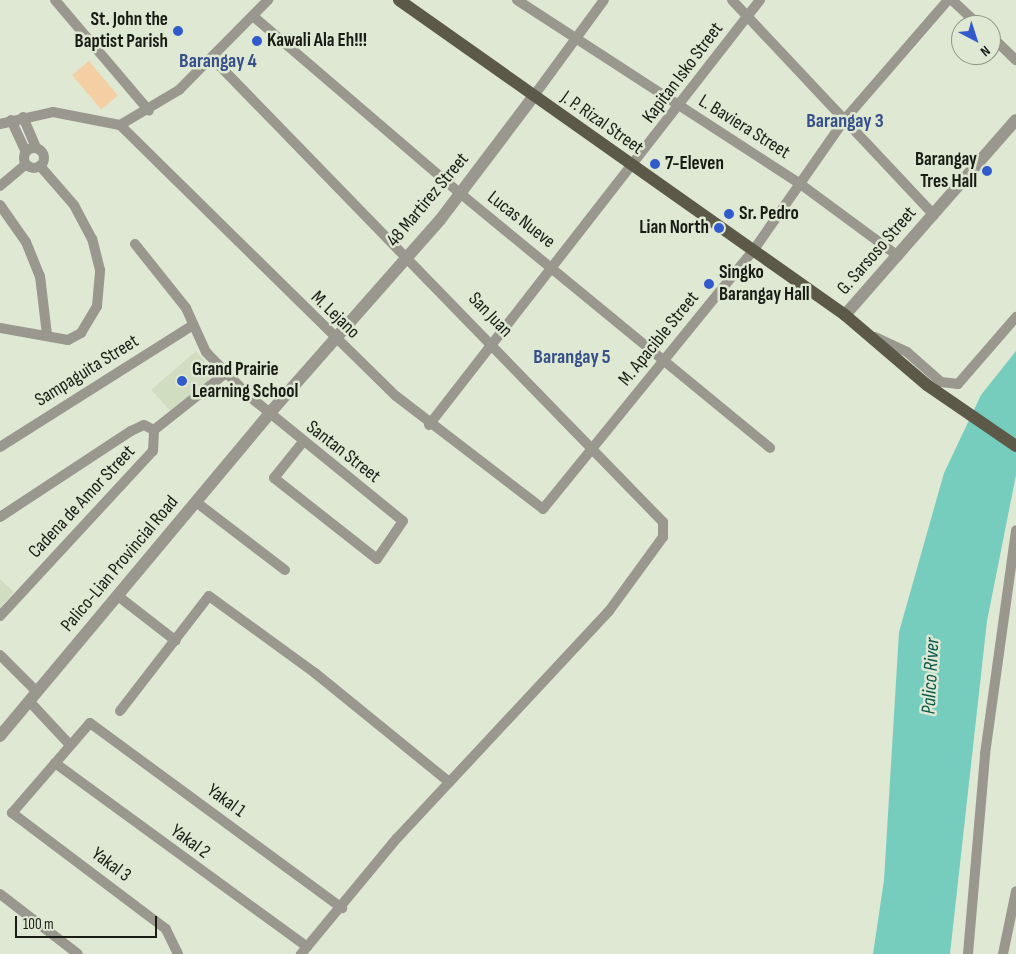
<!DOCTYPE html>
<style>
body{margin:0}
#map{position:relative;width:1016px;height:954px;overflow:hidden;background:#dfe8d3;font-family:"Sofia Sans Condensed",sans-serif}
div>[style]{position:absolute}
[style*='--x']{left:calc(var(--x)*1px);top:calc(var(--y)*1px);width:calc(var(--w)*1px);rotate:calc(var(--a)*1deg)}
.built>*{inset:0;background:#d1ddc1;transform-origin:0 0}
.green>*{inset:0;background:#f5cfa4;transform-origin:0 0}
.water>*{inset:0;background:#76ccbd}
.minor>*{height:10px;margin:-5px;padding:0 5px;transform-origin:5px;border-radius:5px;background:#99978e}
.minor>.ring{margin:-5px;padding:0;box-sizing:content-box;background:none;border:10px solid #99978e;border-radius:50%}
.tertiary>*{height:12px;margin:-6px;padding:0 6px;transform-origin:6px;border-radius:6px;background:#99978e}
.primary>*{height:12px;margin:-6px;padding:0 6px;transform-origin:6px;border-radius:6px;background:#5c5949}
.dots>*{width:14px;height:14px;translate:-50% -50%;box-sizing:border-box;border:2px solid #dfe8d3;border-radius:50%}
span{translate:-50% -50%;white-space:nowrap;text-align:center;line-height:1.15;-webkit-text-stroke:5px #dfe8d3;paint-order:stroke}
.poi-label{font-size:19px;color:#191c15;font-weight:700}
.right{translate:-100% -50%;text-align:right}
.left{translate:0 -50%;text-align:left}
.street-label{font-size:19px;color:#191c15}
.neighbourhood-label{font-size:20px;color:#364f89;font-weight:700}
.water-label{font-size:20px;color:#07564c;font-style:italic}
.north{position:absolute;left:951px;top:15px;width:50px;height:50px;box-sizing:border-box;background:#dfe8d3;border:1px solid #909687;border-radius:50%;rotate:140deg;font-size:14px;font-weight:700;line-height:20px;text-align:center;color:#191c15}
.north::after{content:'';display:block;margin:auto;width:18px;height:22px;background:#315bca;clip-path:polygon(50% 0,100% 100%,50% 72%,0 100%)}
.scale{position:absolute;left:15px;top:916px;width:142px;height:22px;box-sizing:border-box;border:2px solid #191c15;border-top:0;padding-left:6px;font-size:15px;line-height:18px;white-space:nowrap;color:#191c15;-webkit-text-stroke:4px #dfe8d3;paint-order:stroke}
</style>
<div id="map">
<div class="built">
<div style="left:196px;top:351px;width:30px;height:59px;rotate:49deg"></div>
<div style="clip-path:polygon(0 579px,14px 592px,0 608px)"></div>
</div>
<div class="green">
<div style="left:89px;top:61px;width:45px;height:22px;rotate:50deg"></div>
</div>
<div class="water">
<div style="clip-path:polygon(1016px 351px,1016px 475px,987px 621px,950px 954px,873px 954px,884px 880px,899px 632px,944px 473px,981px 395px)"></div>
</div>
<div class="minor">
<div style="--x:55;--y:0;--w:145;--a:49.7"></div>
<div style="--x:517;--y:0;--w:336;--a:33"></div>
<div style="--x:799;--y:183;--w:123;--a:36.4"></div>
<div style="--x:732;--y:0;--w:295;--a:46.8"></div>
<div style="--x:952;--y:0;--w:37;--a:43"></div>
<div style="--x:253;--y:16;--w:274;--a:40.6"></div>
<div style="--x:461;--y:194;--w:400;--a:39.4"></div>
<div style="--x:991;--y:36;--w:35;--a:44"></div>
<div style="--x:213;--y:59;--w:646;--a:45.82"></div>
<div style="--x:663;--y:522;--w:15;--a:90"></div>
<div style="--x:663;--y:537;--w:92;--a:126.1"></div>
<div style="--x:609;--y:611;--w:311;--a:133"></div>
<div style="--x:397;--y:838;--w:151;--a:129.6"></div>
<div style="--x:533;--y:97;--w:120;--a:-53.8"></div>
<div style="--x:23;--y:117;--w:34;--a:67"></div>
<div style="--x:11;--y:120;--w:35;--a:65"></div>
<div style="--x:0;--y:124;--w:54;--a:-12.8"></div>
<div style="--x:53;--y:112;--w:68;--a:11"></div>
<div style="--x:120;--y:125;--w:387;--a:44.5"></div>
<div style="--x:396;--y:396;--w:185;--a:37.5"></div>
<div style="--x:543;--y:509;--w:333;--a:-50.9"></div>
<div style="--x:753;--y:251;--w:161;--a:-55.1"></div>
<div style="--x:845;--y:119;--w:157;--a:-49.1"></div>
<div style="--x:120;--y:125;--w:69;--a:-30.7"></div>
<div style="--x:179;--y:90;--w:127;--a:-45.3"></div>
<div class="ring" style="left:24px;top:148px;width:10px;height:10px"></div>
<div style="--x:0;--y:186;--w:33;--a:-40"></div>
<div style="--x:0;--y:205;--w:45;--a:54.9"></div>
<div style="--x:26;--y:242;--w:37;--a:68"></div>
<div style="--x:40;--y:276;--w:59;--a:83.2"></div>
<div style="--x:135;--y:244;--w:82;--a:51.4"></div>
<div style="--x:186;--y:308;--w:48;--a:65.6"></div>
<div style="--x:206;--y:352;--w:62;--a:45.7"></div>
<div style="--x:249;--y:396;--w:198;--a:39.1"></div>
<div style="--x:403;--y:521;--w:46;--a:124.4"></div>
<div style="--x:377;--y:559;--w:131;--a:-141.8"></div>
<div style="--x:274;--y:478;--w:45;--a:-51.3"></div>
<div style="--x:0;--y:328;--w:69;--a:10"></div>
<div style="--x:68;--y:340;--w:15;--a:-28"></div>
<div style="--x:81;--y:333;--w:31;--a:-59"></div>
<div style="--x:97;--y:306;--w:36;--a:-85"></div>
<div style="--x:100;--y:270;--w:32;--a:-104"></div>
<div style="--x:92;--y:239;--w:38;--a:-118"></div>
<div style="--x:74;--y:205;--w:52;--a:-131.1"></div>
<div style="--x:875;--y:337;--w:35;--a:25"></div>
<div style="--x:907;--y:352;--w:45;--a:41.4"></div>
<div style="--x:941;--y:382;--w:17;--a:7"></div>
<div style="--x:958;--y:384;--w:89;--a:-49.1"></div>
<div style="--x:429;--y:425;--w:539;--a:-52.09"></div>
<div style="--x:0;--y:447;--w:228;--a:-32.3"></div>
<div style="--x:196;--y:502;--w:112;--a:37.4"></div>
<div style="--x:0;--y:517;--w:157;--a:-33.3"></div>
<div style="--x:131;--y:431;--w:14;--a:-25"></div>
<div style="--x:144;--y:425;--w:11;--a:27"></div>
<div style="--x:118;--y:596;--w:73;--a:37.8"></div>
<div style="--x:0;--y:616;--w:225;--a:-47.2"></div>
<div style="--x:153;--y:451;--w:21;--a:-87"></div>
<div style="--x:154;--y:430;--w:92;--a:-38.4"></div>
<div style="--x:0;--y:655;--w:52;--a:45"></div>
<div style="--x:29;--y:701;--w:60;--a:47"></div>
<div style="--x:120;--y:711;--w:145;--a:-52.3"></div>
<div style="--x:209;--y:596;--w:131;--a:36"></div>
<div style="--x:315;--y:673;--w:173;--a:39.1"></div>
<div style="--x:55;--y:763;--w:312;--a:36.1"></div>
<div style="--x:0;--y:894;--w:98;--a:37.6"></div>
<div style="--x:178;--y:954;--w:28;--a:-116"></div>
<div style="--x:166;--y:929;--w:193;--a:-143"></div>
<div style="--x:12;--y:813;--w:119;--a:-49.1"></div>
<div style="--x:90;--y:723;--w:313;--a:36.3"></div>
<div style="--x:968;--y:954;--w:201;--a:-85.1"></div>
<div style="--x:985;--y:754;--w:226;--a:-82.1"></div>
<div style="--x:1003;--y:954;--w:64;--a:-78.3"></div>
</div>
<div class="tertiary">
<div style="--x:845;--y:315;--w:259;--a:-48.8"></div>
<div style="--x:0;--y:736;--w:418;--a:-50.1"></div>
<div style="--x:268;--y:415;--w:260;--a:-48.6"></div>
<div style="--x:440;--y:220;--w:154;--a:-52.9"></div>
</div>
<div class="primary">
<div style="--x:399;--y:0;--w:546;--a:35.23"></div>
<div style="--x:845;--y:315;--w:108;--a:40.5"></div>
<div style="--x:927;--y:385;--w:108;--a:34.4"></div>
</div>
<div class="dots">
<div style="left:178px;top:31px;background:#315bca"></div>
<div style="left:257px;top:41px;background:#315bca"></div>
<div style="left:655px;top:164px;background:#315bca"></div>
<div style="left:987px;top:171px;background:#315bca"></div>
<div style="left:729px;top:214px;background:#315bca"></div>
<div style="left:719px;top:228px;background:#315bca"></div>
<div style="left:709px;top:284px;background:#315bca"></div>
<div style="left:182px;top:381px;background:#315bca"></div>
</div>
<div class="poi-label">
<span class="right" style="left:168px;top:31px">St. John the<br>Baptist Parish</span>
<span class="left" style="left:267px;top:41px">Kawali Ala Eh!!!</span>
<span class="right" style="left:977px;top:171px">Barangay<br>Tres Hall</span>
<span class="left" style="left:665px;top:164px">7-Eleven</span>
<span class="left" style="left:739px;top:214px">Sr. Pedro</span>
<span class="right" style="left:709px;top:228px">Lian North</span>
<span class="left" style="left:719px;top:284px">Singko<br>Barangay Hall</span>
<span class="left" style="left:192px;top:381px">Grand Prairie<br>Learning School</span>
</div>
<div class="street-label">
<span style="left:683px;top:73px;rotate:-53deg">Kapitan Isko Street</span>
<span style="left:602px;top:123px;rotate:35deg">J. P. Rizal Street</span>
<span style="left:744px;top:127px;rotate:32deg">L. Baviera Street</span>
<span style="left:428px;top:200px;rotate:-50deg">48 Martirez Street</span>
<span style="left:521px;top:220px;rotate:38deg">Lucas Nueve</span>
<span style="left:877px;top:251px;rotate:-49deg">G. Sarsoso Street</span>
<span style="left:335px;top:315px;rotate:44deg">M. Lejano</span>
<span style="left:490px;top:315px;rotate:46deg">San Juan</span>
<span style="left:659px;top:339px;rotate:-51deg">M. Apacible Street</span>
<span style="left:87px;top:371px;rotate:-32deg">Sampaguita Street</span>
<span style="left:343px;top:452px;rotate:38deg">Santan Street</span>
<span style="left:82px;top:502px;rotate:-47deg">Cadena de Amor Street</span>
<span style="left:120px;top:564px;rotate:-50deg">Palico-Lian Provincial Road</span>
<span style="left:226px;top:801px;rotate:36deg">Yakal 1</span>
<span style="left:190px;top:842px;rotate:36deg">Yakal 2</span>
<span style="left:111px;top:865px;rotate:37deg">Yakal 3</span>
</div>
<div class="neighbourhood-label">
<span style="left:218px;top:61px">Barangay 4</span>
<span style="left:845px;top:121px">Barangay 3</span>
<span style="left:572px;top:357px">Barangay 5</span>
</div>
<div class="water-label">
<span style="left:931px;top:676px;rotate:-87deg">Palico River</span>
</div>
<div class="north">N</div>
<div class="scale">100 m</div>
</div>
